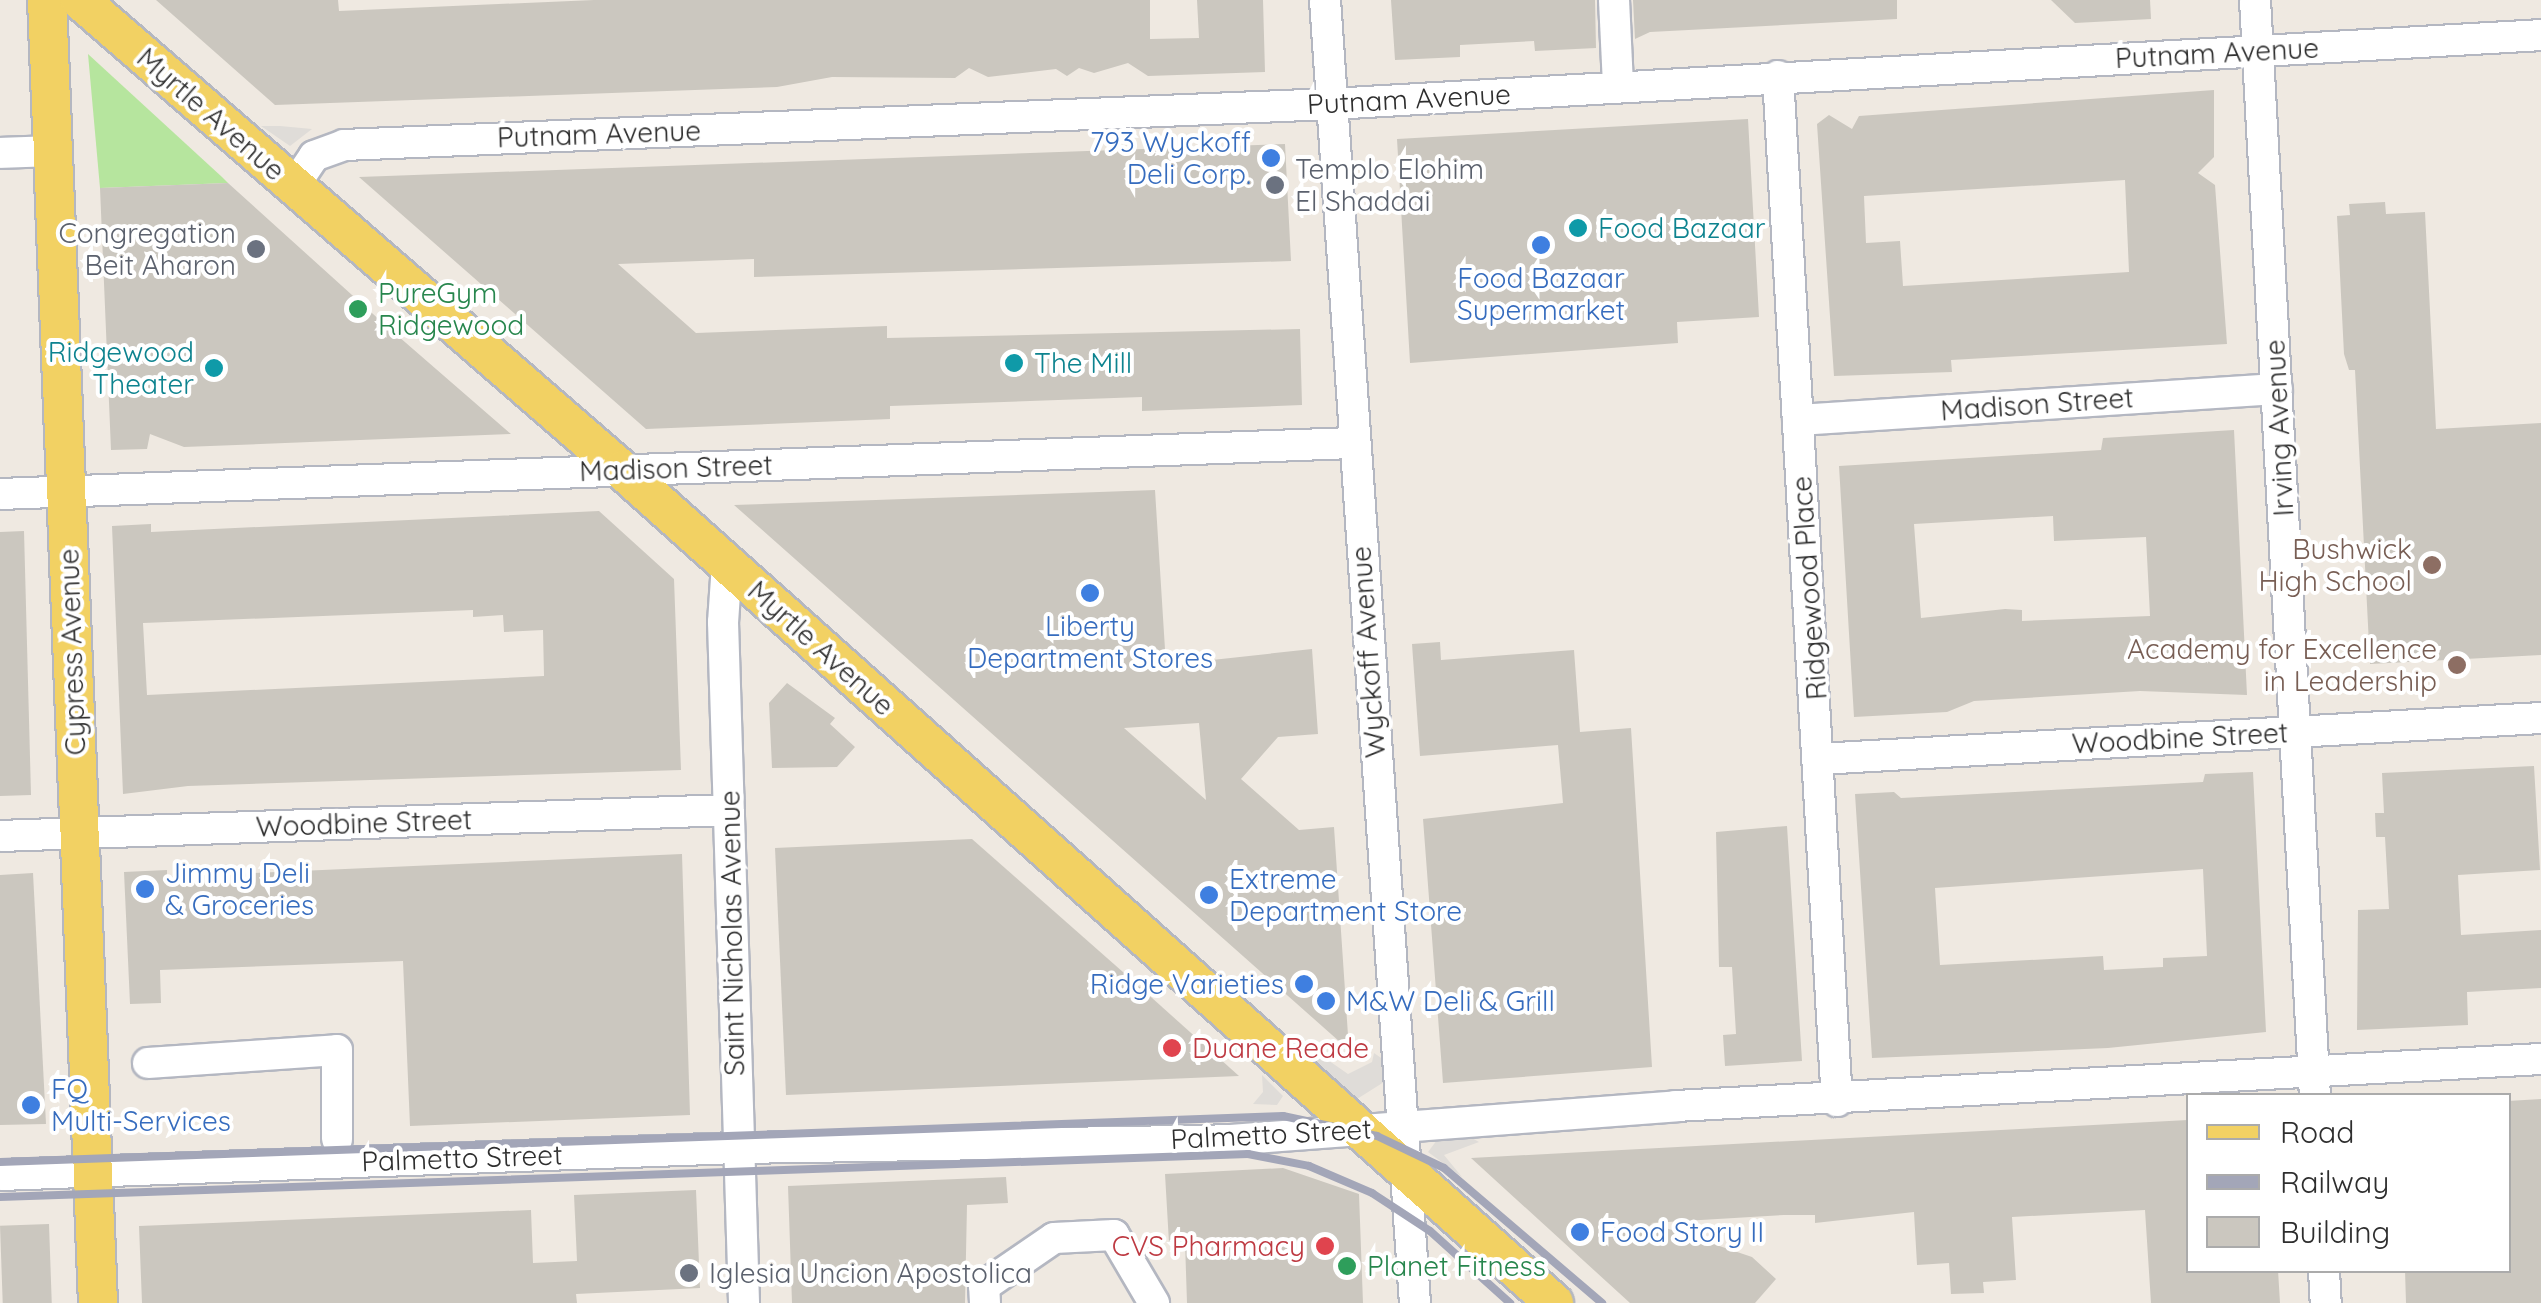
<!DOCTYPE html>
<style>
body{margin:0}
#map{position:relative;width:2541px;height:1303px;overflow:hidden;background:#efe9e1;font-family:Quicksand,sans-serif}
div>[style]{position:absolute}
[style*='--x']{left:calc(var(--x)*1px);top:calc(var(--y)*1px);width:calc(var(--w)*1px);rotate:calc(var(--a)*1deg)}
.green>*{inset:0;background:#b6e59e}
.plaza>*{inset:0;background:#dfdcd8}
.building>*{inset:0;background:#cbc7bf;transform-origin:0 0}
.roads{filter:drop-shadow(2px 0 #b4b7c1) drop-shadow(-2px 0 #b4b7c1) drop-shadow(0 2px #b4b7c1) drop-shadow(0 -2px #b4b7c1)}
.minor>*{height:30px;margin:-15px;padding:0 15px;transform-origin:15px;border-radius:15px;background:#fff}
.major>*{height:38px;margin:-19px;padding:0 19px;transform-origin:19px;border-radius:19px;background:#f2d163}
.rail>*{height:8px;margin:-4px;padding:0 4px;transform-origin:4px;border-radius:4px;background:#a3a6b8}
.dots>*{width:28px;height:28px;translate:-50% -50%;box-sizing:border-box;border:5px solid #fff;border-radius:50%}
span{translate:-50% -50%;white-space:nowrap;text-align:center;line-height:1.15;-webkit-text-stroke:8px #fff;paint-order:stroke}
.street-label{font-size:28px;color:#2e2e2e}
.shop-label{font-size:28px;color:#366cbe}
.right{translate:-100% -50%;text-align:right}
.left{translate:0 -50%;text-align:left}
.worship-label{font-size:28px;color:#5b616d}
.culture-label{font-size:28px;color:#0d838f}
.leisure-label{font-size:28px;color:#27864d}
.education-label{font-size:28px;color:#785e54}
.health-label{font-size:28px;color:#be3a42}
.legend{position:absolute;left:2186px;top:1093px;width:325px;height:180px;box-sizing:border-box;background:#fff;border:2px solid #ababab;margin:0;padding:12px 18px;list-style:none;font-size:30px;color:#2e2e2e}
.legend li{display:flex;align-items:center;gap:20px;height:50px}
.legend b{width:50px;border:2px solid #ababab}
</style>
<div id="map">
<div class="green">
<div style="clip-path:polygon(88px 54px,222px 177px,228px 183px,100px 188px)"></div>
</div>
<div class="plaza">
<div style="clip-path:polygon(261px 126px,280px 126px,312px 129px,290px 146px)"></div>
<div style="clip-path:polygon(1299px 1040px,1348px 1074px,1372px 1062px,1374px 1053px,1384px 1060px,1384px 1082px,1357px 1099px,1295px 1044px)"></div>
<div style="clip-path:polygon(1262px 1075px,1283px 1096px,1277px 1105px,1253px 1104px,1263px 1092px)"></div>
<div style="clip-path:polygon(1470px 1137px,1479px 1142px,1444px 1155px,1462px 1177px,1428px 1152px,1437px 1140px)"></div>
</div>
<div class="building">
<div style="clip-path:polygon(156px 0,338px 0,339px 11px,594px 0,1150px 0,1150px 39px,1199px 38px,1197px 0,1263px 0,1265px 72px,1148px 76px,1128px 63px,1094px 73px,1079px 68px,1067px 76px,1056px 69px,988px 77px,969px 68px,955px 78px,832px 77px,777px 87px,275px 105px)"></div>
<div style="clip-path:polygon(1391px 0,1595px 0,1596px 48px,1535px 51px,1534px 41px,1460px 45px,1460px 57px,1395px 60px)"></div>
<div style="clip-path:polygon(1633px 0,1897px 0,1897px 19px,1650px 32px,1635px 39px)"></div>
<div style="clip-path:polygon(2051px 0,2150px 0,2151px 19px,2075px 23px)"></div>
<div style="clip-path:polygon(evenodd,2214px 90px,2214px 157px,2198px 173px,2215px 185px,2227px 344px,1951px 360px,1952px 372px,1834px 376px,1817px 124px,1829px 115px,1852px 129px,1859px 116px,2214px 90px,2125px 180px,2129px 272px,1903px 286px,1900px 241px,1866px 243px,1864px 196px,2125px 180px)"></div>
<div style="clip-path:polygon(1748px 119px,1759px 317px,1677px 322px,1678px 343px,1410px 363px,1397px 139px)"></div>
<div style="clip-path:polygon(1285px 144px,1291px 261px,754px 277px,754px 259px,618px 264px,696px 333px,887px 326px,887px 338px,1300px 329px,1302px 405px,1142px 411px,1142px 397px,890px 406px,890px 419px,646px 429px,359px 177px)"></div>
<div style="clip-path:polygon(228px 183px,383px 323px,511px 434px,184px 447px,150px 434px,147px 449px,111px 450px,100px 188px)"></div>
<div style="clip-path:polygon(2385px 202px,2386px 214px,2425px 212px,2436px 429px,2541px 423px,2541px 655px,2370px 664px,2355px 370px,2349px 370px,2344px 354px,2337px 216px,2350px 215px,2349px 204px)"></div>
<div style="clip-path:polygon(evenodd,2234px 430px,2247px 695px,2140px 691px,1974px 701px,1947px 712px,1854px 717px,1839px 466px,2101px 450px,2103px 438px,2234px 430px,2053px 516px,2054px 541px,2146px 537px,2150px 616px,2022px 621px,2022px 610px,2005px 609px,1921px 618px,1914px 524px,2053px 516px)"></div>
<div style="clip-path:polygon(evenodd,1155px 490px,1166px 665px,1312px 649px,1318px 734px,1278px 737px,1241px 779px,1299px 830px,1334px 827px,1349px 1050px,734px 505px,1155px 490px,1199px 723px,1206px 800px,1124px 728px,1199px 723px)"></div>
<div style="clip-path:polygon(evenodd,599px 511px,674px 579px,681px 770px,188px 786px,123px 794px,112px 526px,151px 524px,151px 532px,599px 511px,473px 610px,473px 617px,503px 615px,504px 632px,543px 630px,544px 676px,147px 695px,143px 623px,473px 610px)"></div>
<div style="clip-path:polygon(24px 531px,31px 795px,0 796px,0 532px)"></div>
<div style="clip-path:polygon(1440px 642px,1441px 660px,1574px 650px,1580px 732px,1631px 728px,1652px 1067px,1443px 1083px,1423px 819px,1563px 803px,1558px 745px,1420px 756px,1412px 644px)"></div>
<div style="clip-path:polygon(787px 683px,835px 718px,830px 724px,855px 747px,837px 767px,772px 768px,769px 703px)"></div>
<div style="clip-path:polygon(2534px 766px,2540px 870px,2458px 875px,2461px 935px,2541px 930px,2541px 988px,2467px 992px,2468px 1025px,2357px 1030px,2358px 910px,2389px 909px,2385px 837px,2376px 837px,2375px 813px,2384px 813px,2382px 773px)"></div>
<div style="clip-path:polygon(evenodd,2253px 772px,2266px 1032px,2108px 1048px,1872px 1058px,1855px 794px,1894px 792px,1901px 798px,2203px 782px,2205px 774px,2253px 772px,2203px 869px,2207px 956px,2163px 958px,2163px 967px,2104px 970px,2103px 956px,1940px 965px,1935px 888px,2203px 869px)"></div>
<div style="clip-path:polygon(1787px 826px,1802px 1061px,1725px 1066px,1723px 1035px,1736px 1034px,1732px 967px,1719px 967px,1716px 832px)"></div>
<div style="clip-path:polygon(972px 839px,1132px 980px,1239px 1076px,786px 1095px,775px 848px)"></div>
<div style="clip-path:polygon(682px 854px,690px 1115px,410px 1126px,403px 961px,160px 970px,161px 1003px,130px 1004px,124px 872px,167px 870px,167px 877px)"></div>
<div style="clip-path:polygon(33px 873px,46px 1124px,0 1125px,0 875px)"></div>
<div style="clip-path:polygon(2541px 1099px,2541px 1303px,2406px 1303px,2405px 1270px,2508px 1270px,2508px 1101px)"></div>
<div style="clip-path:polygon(2188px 1120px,2188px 1270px,2278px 1270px,2280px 1303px,2151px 1303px,2145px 1210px,2012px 1217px,2016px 1280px,1983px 1282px,1984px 1293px,1951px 1294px,1949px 1263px,1917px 1265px,1914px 1212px,1815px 1223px,1815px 1215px,1784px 1215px,1651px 1223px,1752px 1257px,1776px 1279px,1755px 1303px,1630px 1303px,1471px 1158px)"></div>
<div style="clip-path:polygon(1283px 1168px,1359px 1194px,1363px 1303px,1187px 1303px,1185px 1242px,1169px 1243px,1165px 1174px)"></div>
<div style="clip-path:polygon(1006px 1177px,1008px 1203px,967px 1205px,965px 1303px,792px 1303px,788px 1186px)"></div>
<div style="clip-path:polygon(696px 1190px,700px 1288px,576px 1294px,577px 1303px,142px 1303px,139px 1226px,531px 1210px,533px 1263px,577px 1261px,574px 1195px)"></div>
<div style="left:49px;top:1224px;width:79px;height:49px;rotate:88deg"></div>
</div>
<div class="roads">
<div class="minor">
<div style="--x:1325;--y:0;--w:1306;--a:86.05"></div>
<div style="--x:1614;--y:0;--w:86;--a:87.3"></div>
<div style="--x:2255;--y:0;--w:1098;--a:86.87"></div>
<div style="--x:1778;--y:76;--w:1027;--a:86.71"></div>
<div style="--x:0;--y:153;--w:52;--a:-2.2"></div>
<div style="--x:294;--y:186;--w:36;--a:-56"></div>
<div style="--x:314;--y:156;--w:32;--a:-20"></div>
<div style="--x:344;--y:145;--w:988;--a:-2.38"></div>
<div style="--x:1331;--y:104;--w:1212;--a:-3.26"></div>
<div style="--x:1798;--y:420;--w:480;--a:-3.7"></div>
<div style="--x:0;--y:494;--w:1353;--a:-2.16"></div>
<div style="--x:727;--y:564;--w:58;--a:93.9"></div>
<div style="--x:723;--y:622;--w:681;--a:88.23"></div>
<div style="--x:1819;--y:759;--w:723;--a:-3.25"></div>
<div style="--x:0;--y:836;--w:729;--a:-2.04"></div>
<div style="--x:148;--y:1063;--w:189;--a:-3.9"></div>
<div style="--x:337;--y:1050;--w:89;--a:90"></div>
<div style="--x:0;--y:1175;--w:738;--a:-2.1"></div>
<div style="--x:738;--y:1148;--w:491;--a:-0.9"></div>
<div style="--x:1229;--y:1140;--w:448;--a:-4.3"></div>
<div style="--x:1676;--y:1106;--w:866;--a:-3.11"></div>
<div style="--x:2324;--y:1270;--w:33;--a:87"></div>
<div style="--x:985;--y:1303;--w:17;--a:-93"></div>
<div style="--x:984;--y:1286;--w:85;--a:-34.4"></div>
<div style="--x:1054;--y:1238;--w:60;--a:-2.9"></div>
<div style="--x:1114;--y:1235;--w:79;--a:59.5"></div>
</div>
<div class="major">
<div style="--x:47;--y:0;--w:1304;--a:87.76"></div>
<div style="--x:80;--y:0;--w:717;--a:40.93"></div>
<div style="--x:622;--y:470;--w:1250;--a:41.79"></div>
</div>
</div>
<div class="rail">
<div style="--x:0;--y:1162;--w:1284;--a:-2.05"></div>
<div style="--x:1283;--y:1116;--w:96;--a:12"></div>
<div style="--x:1377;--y:1136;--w:74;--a:25.5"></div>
<div style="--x:1444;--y:1168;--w:208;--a:40.5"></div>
<div style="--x:0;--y:1197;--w:1249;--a:-1.97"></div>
<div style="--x:1248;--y:1154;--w:62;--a:11.1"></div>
<div style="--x:1309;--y:1166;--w:69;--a:23.2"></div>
<div style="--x:1372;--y:1193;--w:69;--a:33.2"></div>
<div style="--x:1430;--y:1231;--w:108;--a:42"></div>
</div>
<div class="dots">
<div style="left:1271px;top:158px;background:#3f7fe0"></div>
<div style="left:1275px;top:185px;background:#6b7280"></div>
<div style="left:1578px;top:228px;background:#0f9aa8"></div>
<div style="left:1541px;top:245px;background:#3f7fe0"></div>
<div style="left:256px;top:249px;background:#6b7280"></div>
<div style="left:358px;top:309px;background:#2e9e5b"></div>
<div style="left:1014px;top:363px;background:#0f9aa8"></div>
<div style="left:214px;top:368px;background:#0f9aa8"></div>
<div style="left:2432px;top:565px;background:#8d6e63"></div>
<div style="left:1090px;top:593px;background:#3f7fe0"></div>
<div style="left:2457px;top:665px;background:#8d6e63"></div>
<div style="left:145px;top:889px;background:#3f7fe0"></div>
<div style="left:1209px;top:895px;background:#3f7fe0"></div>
<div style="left:1304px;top:984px;background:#3f7fe0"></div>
<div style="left:1326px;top:1001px;background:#3f7fe0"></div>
<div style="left:1172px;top:1048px;background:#e0444e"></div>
<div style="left:31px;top:1105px;background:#3f7fe0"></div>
<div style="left:1580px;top:1232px;background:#3f7fe0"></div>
<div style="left:1325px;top:1246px;background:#e0444e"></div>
<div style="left:1347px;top:1266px;background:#2e9e5b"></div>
<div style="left:689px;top:1273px;background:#6b7280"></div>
</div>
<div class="street-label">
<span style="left:2217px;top:53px;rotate:-3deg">Putnam Avenue</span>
<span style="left:1409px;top:99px;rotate:-3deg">Putnam Avenue</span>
<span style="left:211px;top:114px;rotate:41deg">Myrtle Avenue</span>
<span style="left:599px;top:134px;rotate:-2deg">Putnam Avenue</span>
<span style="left:2037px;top:404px;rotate:-4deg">Madison Street</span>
<span style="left:2279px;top:428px;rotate:-93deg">Irving Avenue</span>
<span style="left:676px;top:468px;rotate:-2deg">Madison Street</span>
<span style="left:1809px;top:588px;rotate:-94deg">Ridgewood Place</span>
<span style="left:821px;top:648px;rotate:42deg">Myrtle Avenue</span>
<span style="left:72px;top:652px;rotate:-92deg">Cypress Avenue</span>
<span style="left:1368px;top:652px;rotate:-94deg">Wyckoff Avenue</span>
<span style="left:2180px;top:738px;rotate:-3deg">Woodbine Street</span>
<span style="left:364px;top:823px;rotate:-2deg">Woodbine Street</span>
<span style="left:732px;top:933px;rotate:-91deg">Saint Nicholas Avenue</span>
<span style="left:1271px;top:1134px;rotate:-3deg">Palmetto Street</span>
<span style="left:462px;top:1158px;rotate:-2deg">Palmetto Street</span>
</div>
<div class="shop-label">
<span class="right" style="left:1251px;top:158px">793 Wyckoff<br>Deli Corp.</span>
<span style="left:1541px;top:294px">Food Bazaar<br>Supermarket</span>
<span style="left:1090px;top:642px">Liberty<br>Department Stores</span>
<span class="left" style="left:165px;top:889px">Jimmy Deli<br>&amp; Groceries</span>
<span class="left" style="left:1229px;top:895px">Extreme<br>Department Store</span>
<span class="right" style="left:1284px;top:984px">Ridge Varieties</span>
<span class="left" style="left:1346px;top:1001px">M&amp;W Deli &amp; Grill</span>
<span class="left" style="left:51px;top:1105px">FQ<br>Multi-Services</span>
<span class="left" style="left:1600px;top:1232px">Food Story II</span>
</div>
<div class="worship-label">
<span class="left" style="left:1295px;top:185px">Templo Elohim<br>El Shaddai</span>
<span class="right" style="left:236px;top:249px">Congregation<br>Beit Aharon</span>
<span class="left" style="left:709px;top:1273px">Iglesia Uncion Apostolica</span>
</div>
<div class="culture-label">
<span class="left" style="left:1598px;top:228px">Food Bazaar</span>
<span class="right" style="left:194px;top:368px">Ridgewood<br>Theater</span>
<span class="left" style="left:1034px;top:363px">The Mill</span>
</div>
<div class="leisure-label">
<span class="left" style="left:378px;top:309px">PureGym<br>Ridgewood</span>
<span class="left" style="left:1367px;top:1266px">Planet Fitness</span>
</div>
<div class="education-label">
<span class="right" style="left:2412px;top:565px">Bushwick<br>High School</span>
<span class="right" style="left:2437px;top:665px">Academy for Excellence<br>in Leadership</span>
</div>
<div class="health-label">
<span class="left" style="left:1192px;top:1048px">Duane Reade</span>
<span class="right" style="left:1305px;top:1246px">CVS Pharmacy</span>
</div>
<ul class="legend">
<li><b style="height:12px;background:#f2d163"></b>Road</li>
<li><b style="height:12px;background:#a3a6b8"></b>Railway</li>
<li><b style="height:28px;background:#cbc7bf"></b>Building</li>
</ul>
</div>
